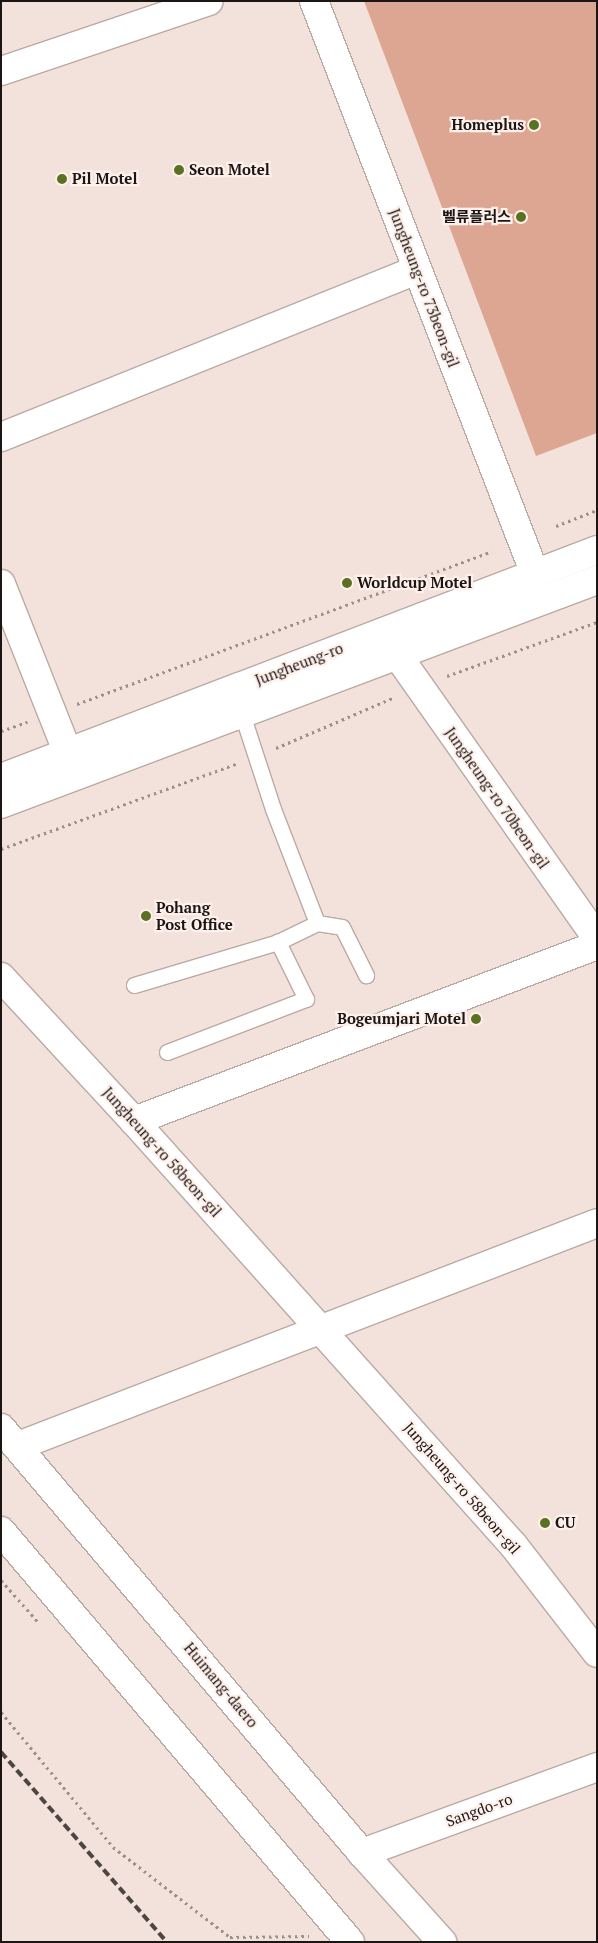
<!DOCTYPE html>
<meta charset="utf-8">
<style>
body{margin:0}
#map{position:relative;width:598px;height:1943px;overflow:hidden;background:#f3e2dc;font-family:"PT Serif","Noto Sans KR",serif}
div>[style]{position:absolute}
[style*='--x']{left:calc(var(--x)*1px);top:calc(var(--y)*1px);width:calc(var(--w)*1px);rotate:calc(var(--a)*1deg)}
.building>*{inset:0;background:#dda692}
.path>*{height:3px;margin-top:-1.5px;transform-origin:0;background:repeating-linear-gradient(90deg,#9c908b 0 2.5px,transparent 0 6.5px)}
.roads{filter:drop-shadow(1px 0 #baaaa4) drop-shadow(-1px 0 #baaaa4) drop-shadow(0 1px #baaaa4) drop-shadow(0 -1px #baaaa4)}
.service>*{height:15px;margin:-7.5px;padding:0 7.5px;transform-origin:7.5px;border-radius:7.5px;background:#fff}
.minor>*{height:28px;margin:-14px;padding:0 14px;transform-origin:14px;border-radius:14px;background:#fff}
.secondary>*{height:28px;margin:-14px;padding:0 14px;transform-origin:14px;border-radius:14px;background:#fff}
.primary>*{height:28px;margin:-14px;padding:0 14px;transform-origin:14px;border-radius:14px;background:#fff}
.rail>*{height:4px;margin-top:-2px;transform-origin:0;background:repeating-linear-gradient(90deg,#4d4542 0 8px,transparent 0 12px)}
.dots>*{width:14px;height:14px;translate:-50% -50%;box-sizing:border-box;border:2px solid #fef0eb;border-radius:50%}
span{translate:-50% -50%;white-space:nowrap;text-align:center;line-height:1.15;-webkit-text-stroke:4.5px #fef0eb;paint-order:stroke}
.poi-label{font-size:15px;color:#1b1513;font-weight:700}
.right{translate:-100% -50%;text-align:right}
.left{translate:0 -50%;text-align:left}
.street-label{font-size:15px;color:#1b1513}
.frame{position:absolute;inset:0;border:2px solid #1b1513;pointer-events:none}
</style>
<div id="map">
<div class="building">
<div style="clip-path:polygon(364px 1px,597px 1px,597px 433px,536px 456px)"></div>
</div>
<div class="path">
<div style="--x:556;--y:526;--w:44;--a:-21.3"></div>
<div style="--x:447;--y:676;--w:159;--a:-19.8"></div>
<div style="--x:77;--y:704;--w:442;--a:-20.2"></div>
<div style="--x:1;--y:731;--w:28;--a:-19"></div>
<div style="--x:276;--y:748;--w:129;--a:-23.2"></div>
<div style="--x:1;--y:849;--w:250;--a:-19.9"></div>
<div style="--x:1;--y:1580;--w:57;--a:48.5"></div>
<div style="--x:1;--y:1712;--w:175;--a:50.3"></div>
<div style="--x:113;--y:1847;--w:148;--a:37.6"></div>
<div style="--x:230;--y:1937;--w:79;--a:-0.7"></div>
</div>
<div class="roads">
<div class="service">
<div style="--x:242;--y:714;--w:100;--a:71.9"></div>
<div style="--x:273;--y:809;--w:122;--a:68.9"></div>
<div style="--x:134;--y:985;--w:150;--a:-16.6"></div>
<div style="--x:167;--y:1052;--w:149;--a:-20.9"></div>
<div style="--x:306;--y:999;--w:64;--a:-116.2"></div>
<div style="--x:278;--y:942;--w:43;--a:-26"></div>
<div style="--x:317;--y:923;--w:25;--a:9"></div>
<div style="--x:342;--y:927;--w:54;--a:63.4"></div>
</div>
<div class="minor">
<div style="--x:314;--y:1;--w:614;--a:68.91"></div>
<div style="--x:1;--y:71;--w:219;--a:-18.6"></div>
<div style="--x:1;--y:437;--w:448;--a:-21.9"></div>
<div style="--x:1;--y:584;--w:182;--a:68.4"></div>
<div style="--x:398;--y:656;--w:345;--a:54.8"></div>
<div style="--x:1;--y:977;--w:196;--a:47.3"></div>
<div style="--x:134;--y:1121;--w:570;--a:48.2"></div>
<div style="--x:514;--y:1546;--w:135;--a:52.2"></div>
<div style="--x:134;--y:1121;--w:495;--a:-20.8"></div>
<div style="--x:18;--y:1446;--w:620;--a:-21.06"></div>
<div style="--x:362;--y:1853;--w:250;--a:-20.1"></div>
</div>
<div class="secondary">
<div style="--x:1;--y:778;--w:638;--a:-20.93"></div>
<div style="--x:1;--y:804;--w:637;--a:-20.6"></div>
</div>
<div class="primary">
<div style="--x:1;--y:1428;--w:558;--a:49.66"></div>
<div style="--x:362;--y:1853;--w:120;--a:48"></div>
<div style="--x:1;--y:1531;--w:539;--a:49.66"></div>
</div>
</div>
<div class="rail">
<div style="--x:1;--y:1752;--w:252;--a:48.9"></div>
</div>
<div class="dots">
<div style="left:534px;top:125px;background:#5a7122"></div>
<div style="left:179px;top:170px;background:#5a7122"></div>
<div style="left:62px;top:179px;background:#5a7122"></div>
<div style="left:521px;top:217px;background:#5a7122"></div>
<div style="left:347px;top:583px;background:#5a7122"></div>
<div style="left:146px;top:916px;background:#5a7122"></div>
<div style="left:476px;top:1019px;background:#5a7122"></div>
<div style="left:545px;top:1523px;background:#5a7122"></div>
</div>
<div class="poi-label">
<span class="right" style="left:524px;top:125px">Homeplus</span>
<span class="left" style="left:189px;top:170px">Seon Motel</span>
<span class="left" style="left:72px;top:179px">Pil Motel</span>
<span class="right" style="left:511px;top:217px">벨류플러스</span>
<span class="left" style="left:357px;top:583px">Worldcup Motel</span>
<span class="left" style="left:156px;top:916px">Pohang<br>Post Office</span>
<span class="right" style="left:466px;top:1019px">Bogeumjari Motel</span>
<span class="left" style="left:555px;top:1523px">CU</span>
</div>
<div class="street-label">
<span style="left:424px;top:288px;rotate:69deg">Jungheung-ro 73beon-gil</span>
<span style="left:299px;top:664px;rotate:-21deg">Jungheung-ro</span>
<span style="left:497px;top:798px;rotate:55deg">Jungheung-ro 70beon-gil</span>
<span style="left:162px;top:1152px;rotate:48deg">Jungheung-ro 58beon-gil</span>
<span style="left:462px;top:1488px;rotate:49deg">Jungheung-ro 58beon-gil</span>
<span style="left:221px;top:1685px;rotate:50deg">Huimang-daero</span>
<span style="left:479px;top:1810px;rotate:-20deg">Sangdo-ro</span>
</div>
<div class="frame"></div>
</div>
